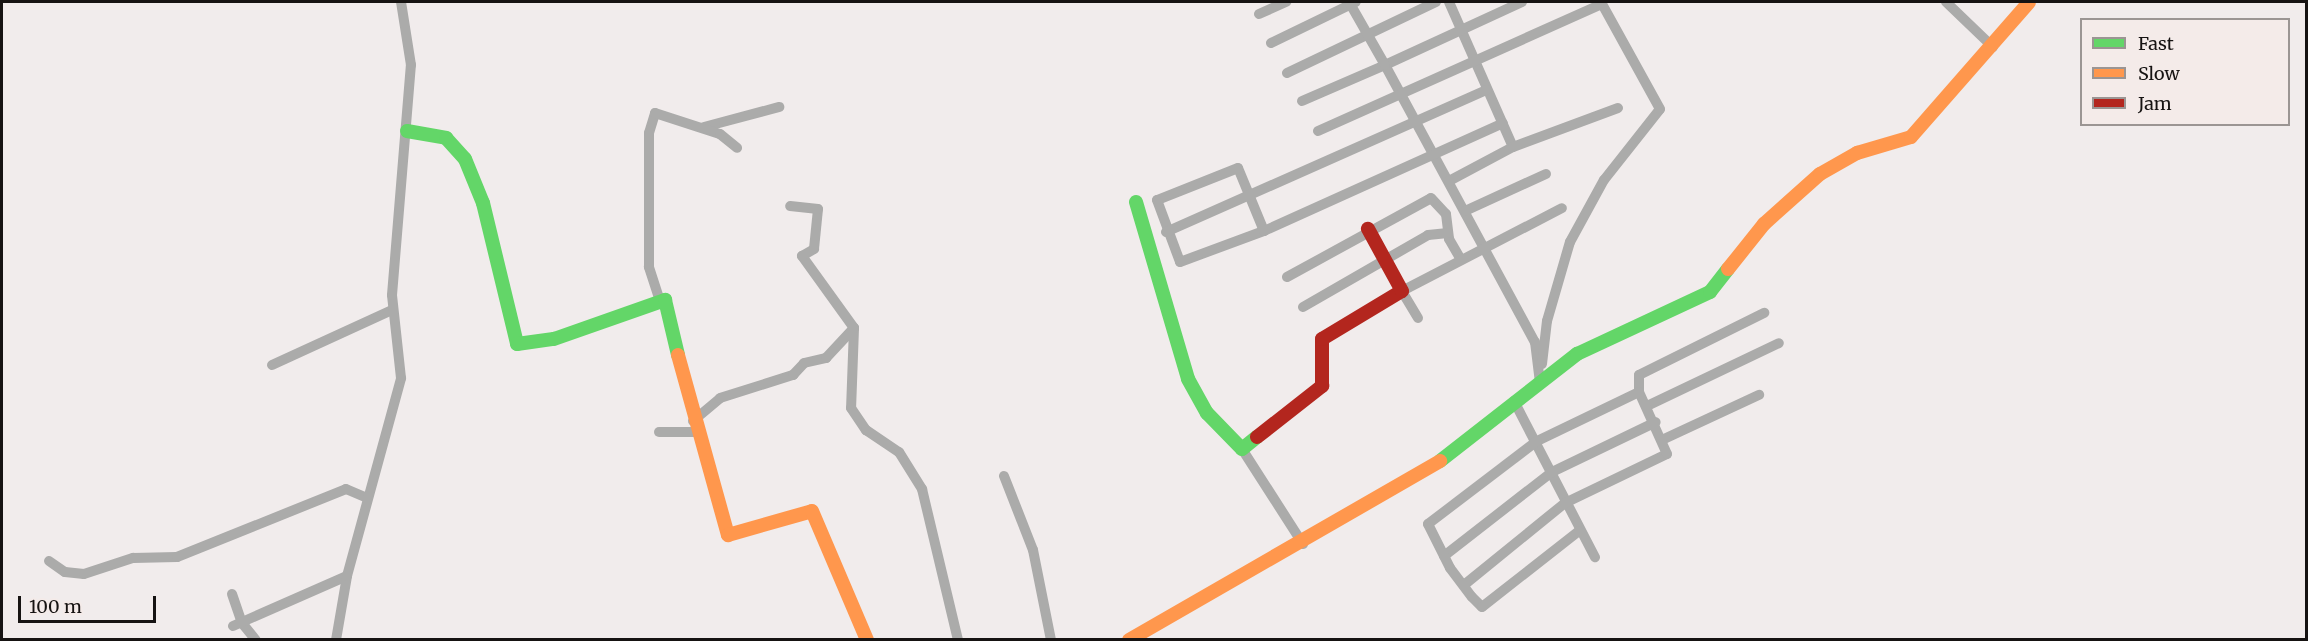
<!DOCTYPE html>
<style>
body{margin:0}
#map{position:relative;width:2308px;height:641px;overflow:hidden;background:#f1ecec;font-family:Merriweather,serif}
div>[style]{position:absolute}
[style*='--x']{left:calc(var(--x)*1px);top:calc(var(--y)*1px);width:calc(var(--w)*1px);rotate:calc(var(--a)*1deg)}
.street>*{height:10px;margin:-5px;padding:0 5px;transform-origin:5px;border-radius:5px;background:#ababaa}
.fast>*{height:14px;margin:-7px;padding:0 7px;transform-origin:7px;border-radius:7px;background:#63d668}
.slow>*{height:14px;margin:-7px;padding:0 7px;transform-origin:7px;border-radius:7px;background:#ff974d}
.jam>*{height:14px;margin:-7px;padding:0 7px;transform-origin:7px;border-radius:7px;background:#b3261e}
span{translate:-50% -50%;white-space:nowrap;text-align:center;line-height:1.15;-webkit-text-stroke:4.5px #f4ebe9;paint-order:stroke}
.frame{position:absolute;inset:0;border:3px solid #161312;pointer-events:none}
.legend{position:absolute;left:2080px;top:18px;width:210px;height:108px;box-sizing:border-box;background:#f4ebe9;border:2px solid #9b9593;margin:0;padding:8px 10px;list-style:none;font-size:18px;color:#161312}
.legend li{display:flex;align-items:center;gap:12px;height:30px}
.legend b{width:30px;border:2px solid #9b9593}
.scale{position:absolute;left:18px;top:596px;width:138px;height:27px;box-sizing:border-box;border:3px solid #161312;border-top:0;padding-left:8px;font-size:18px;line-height:21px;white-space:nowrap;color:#161312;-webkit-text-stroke:4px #f4ebe9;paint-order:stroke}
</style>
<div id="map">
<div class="street">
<div style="--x:1449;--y:2;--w:158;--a:66.2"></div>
<div style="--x:1522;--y:2;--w:151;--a:155.3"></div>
<div style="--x:1385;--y:65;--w:315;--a:61.6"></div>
<div style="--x:1535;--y:342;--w:38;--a:83"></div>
<div style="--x:1946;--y:2;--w:65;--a:43.8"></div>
<div style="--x:1259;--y:14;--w:30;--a:-24"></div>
<div style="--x:1271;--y:43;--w:94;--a:-25.8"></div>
<div style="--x:1287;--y:73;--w:165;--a:-25.5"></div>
<div style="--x:1302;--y:101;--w:90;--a:-23.4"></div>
<div style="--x:1385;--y:65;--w:73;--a:-119.7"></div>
<div style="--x:704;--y:127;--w:78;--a:-14.9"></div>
<div style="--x:1318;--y:131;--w:311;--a:-24.1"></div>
<div style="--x:1449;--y:181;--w:72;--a:-28"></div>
<div style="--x:1513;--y:147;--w:112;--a:-20.4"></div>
<div style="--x:1465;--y:211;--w:89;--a:-24.6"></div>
<div style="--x:1264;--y:231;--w:68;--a:-112.4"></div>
<div style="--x:1238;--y:168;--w:87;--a:158.4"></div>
<div style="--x:1157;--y:200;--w:66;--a:69.6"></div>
<div style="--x:1180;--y:262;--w:90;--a:-20.3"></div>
<div style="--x:1264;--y:231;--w:262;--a:-24.3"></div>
<div style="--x:1166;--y:232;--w:351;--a:-23.9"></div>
<div style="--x:1287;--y:277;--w:164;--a:-28.7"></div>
<div style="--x:1431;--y:198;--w:22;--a:47"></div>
<div style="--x:1446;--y:214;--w:25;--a:83"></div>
<div style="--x:1449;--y:239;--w:22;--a:60"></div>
<div style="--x:659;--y:298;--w:33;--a:-108"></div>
<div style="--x:649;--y:267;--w:134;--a:-90"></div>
<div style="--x:649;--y:133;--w:21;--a:-73"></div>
<div style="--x:655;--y:113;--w:68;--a:17.9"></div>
<div style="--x:720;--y:134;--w:22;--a:39"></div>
<div style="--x:1303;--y:307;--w:144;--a:-29.9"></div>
<div style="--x:1428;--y:235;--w:20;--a:-6"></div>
<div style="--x:1418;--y:318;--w:31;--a:-121"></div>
<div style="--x:1402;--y:291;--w:180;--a:-27.4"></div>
<div style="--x:854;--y:328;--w:80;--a:92.1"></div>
<div style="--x:851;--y:408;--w:27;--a:56"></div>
<div style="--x:866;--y:430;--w:40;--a:34"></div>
<div style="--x:899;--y:452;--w:44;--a:58.1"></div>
<div style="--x:922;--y:489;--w:155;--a:76.6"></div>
<div style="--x:1542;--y:364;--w:43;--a:-83.4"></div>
<div style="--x:1547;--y:321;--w:82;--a:-73.8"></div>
<div style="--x:1570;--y:242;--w:71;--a:-61.3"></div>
<div style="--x:1604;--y:180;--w:90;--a:-51.7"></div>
<div style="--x:1660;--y:109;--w:122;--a:-118.9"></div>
<div style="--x:272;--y:365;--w:132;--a:-24.6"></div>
<div style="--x:1639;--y:392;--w:17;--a:-90"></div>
<div style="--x:1639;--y:375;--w:140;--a:-26.4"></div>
<div style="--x:1514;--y:401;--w:176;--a:62.6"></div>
<div style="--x:1647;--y:406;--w:146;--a:-25.5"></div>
<div style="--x:693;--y:421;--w:35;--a:-40"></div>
<div style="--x:720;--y:398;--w:77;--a:-17.5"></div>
<div style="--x:793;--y:375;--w:16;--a:-47"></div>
<div style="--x:804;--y:363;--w:23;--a:-13"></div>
<div style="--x:826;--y:358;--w:41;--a:-47"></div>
<div style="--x:854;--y:328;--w:89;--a:-125.8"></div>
<div style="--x:802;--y:256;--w:14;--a:-30"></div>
<div style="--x:814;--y:249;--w:40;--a:-84.3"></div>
<div style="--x:818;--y:209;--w:28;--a:-174"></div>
<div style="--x:659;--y:432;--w:36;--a:0"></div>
<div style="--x:1664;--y:439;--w:105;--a:-24.9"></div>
<div style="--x:1242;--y:449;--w:113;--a:57.3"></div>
<div style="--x:1004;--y:476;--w:79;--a:68.6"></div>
<div style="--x:1033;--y:550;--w:92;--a:78.7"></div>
<div style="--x:1444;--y:556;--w:137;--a:-37.9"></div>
<div style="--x:1552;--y:472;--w:115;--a:-25.7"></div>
<div style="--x:49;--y:561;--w:19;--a:35"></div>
<div style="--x:65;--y:572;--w:19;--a:6"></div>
<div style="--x:84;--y:574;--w:52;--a:-18.1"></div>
<div style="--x:133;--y:558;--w:44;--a:-1.3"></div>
<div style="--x:177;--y:557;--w:182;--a:-21.9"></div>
<div style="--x:346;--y:489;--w:23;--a:23"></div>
<div style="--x:1464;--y:585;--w:130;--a:-39.1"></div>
<div style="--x:1565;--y:503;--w:113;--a:-25.7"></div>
<div style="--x:1667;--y:454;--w:68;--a:-114.3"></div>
<div style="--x:1639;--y:392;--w:113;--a:154.3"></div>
<div style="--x:1537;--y:441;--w:137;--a:142.7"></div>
<div style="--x:1428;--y:524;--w:49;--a:63.4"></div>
<div style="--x:1450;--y:568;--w:36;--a:53"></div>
<div style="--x:1472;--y:597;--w:14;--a:45"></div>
<div style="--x:1482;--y:607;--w:123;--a:-38.1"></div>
<div style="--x:232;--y:594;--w:31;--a:71"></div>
<div style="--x:242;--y:623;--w:22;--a:51"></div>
<div style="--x:233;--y:626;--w:124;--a:-23.7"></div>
<div style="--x:336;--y:640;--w:65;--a:-80.2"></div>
<div style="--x:347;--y:576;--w:205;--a:-74.7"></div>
<div style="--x:401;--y:378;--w:83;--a:-96.2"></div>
<div style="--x:392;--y:295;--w:231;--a:-85.3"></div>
<div style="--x:411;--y:65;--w:64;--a:-99"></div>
</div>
<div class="fast">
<div style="--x:407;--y:131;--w:40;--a:10"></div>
<div style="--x:446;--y:138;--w:28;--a:48"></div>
<div style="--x:465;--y:159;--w:48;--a:67.8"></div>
<div style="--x:483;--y:203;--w:145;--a:76.4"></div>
<div style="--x:517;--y:344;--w:37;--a:-8"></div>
<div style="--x:554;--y:339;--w:118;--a:-19.4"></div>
<div style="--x:665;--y:300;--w:57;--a:76.7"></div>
<div style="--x:1136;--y:202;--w:184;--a:73.6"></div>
<div style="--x:1188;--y:379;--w:39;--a:61"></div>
<div style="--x:1207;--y:413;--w:50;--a:45.8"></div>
<div style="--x:1242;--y:449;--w:19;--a:-39"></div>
<div style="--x:1440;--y:461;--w:174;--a:-38"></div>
<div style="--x:1577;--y:354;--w:147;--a:-25"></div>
<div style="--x:1710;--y:292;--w:29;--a:-52"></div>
</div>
<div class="slow">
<div style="--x:1728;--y:269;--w:58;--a:-51.3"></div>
<div style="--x:1764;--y:224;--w:75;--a:-41.8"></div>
<div style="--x:1820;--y:174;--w:43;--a:-29.6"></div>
<div style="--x:1857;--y:153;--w:56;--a:-16.5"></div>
<div style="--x:1911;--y:137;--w:179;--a:-48.8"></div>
<div style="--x:678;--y:355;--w:187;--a:74.5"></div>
<div style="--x:728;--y:535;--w:87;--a:-15.9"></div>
<div style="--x:812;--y:511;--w:140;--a:66.9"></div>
<div style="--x:1129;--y:640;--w:359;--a:-29.9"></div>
</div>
<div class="jam">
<div style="--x:1257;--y:437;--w:83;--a:-38.1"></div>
<div style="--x:1322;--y:386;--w:47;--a:-90"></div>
<div style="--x:1322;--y:339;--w:93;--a:-31"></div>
<div style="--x:1402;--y:291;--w:71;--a:-118.7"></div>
</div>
<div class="frame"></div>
<ul class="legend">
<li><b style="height:8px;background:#63d668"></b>Fast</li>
<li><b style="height:8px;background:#ff974d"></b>Slow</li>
<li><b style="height:8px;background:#b3261e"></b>Jam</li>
</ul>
<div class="scale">100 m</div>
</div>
